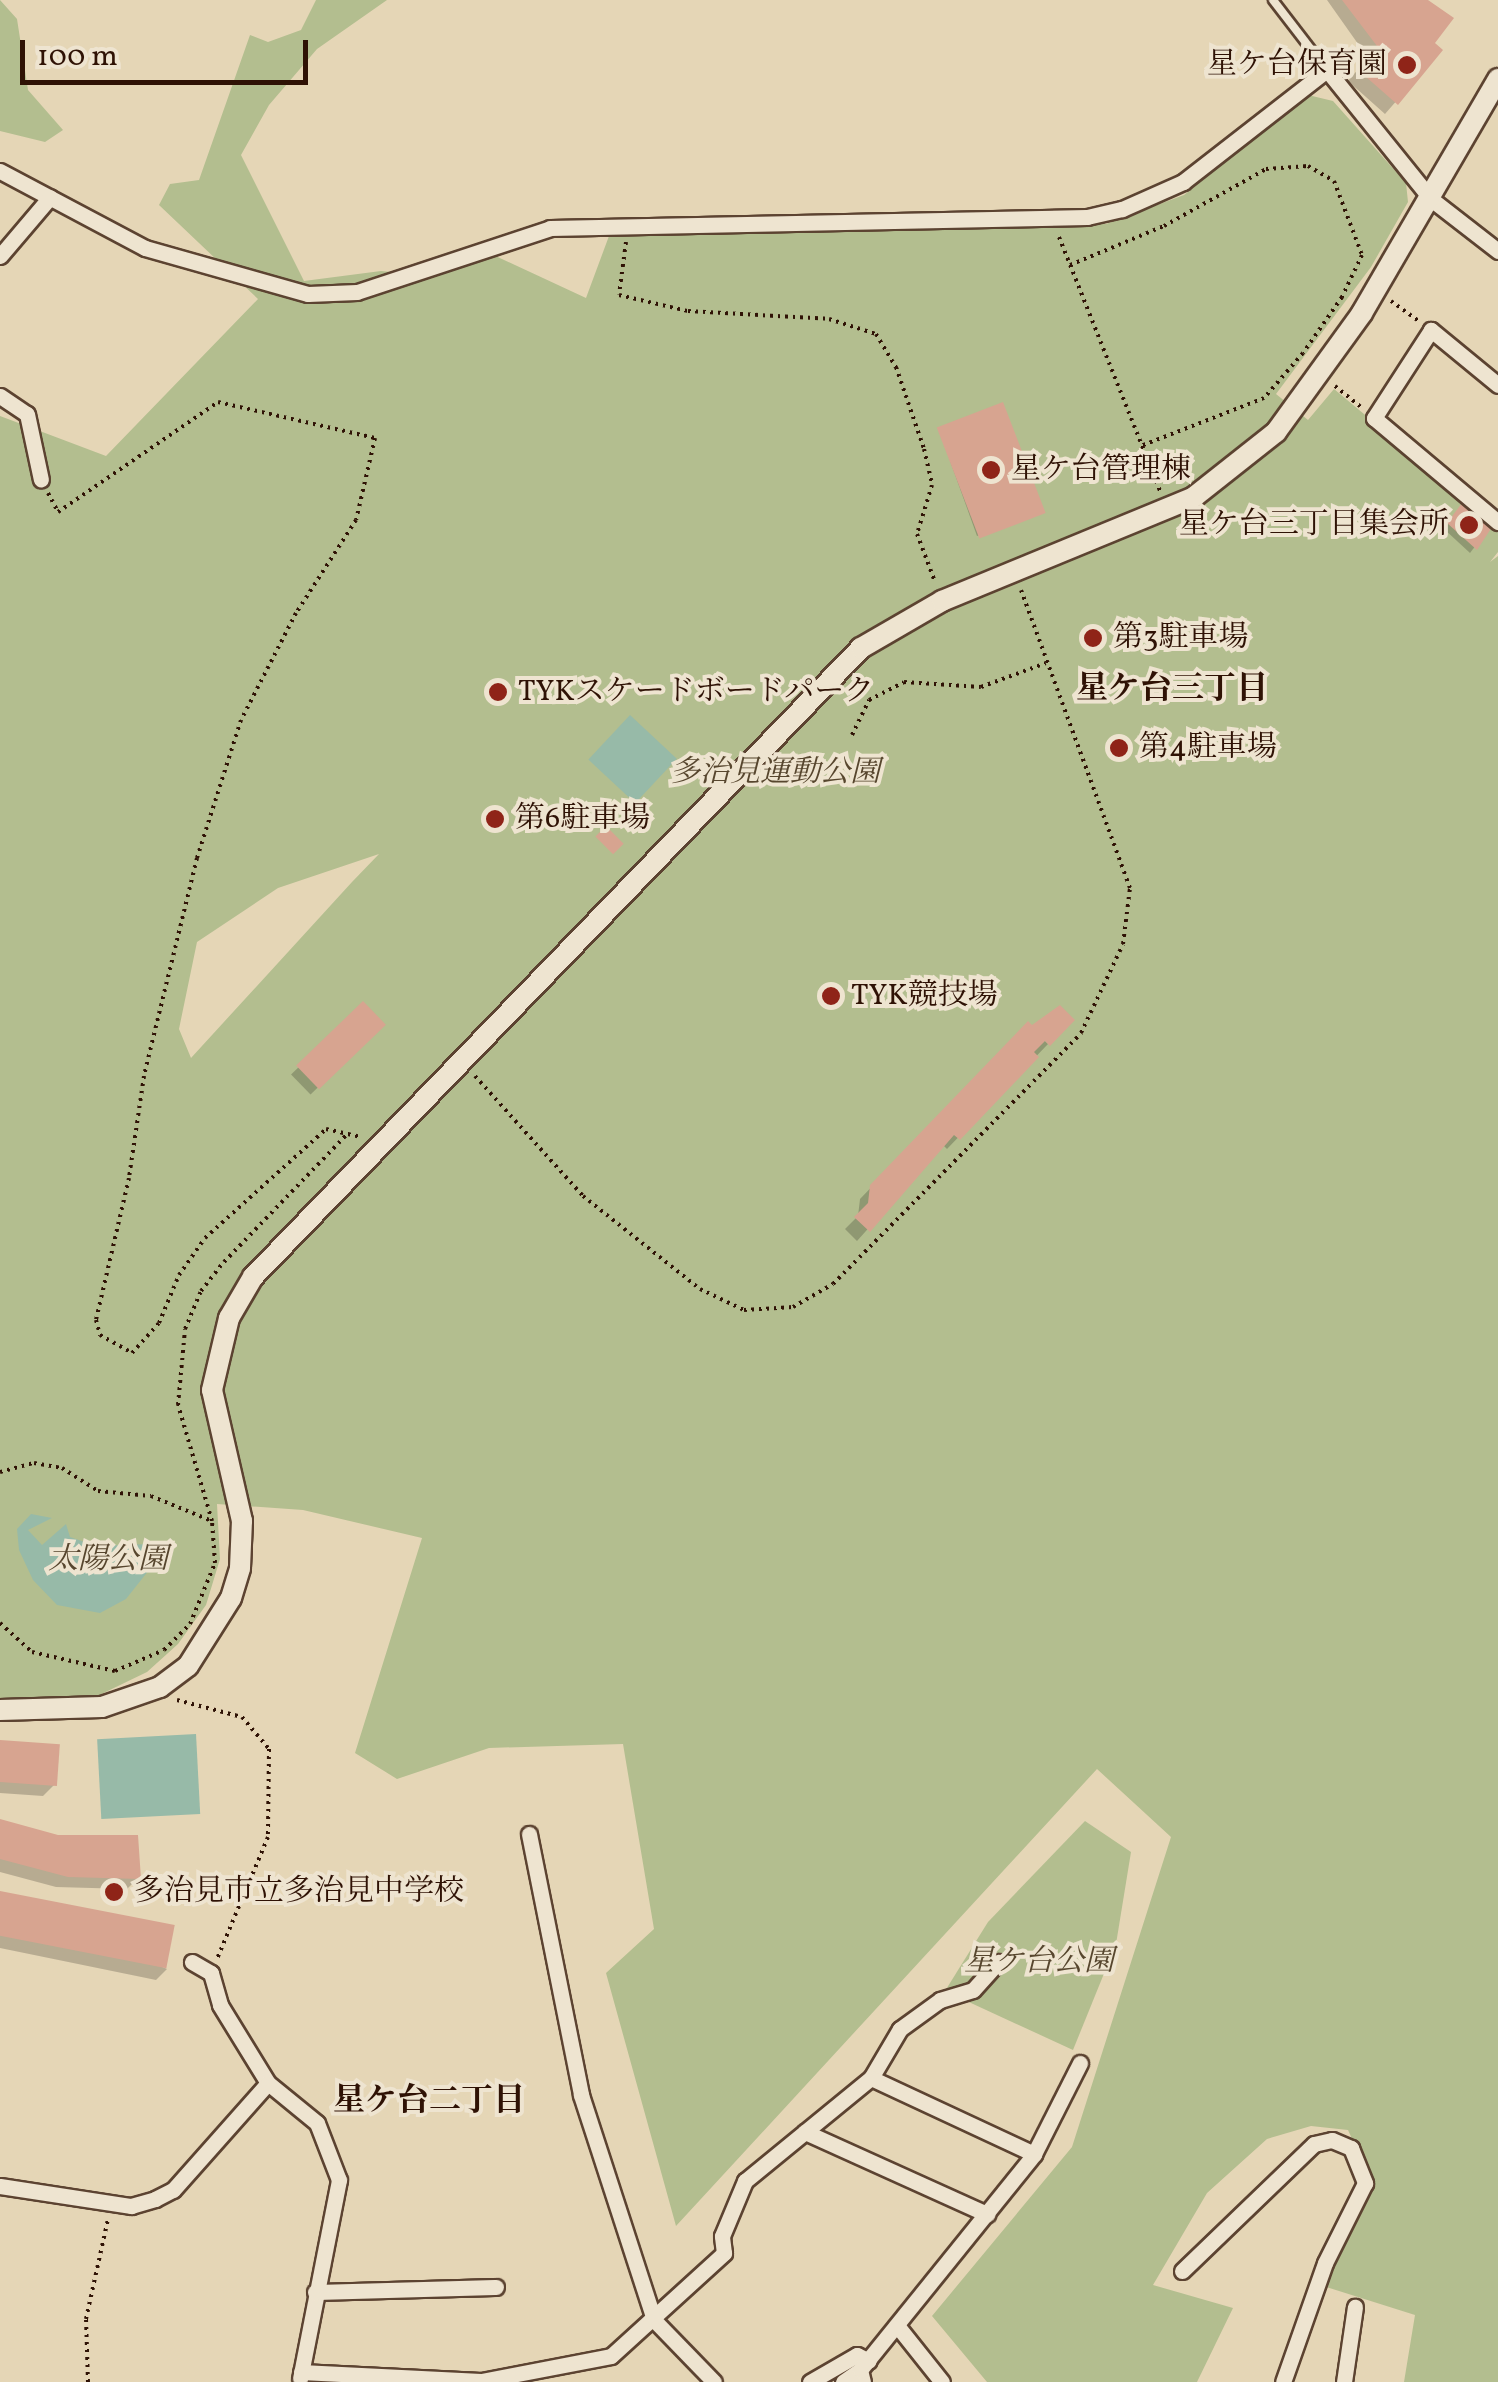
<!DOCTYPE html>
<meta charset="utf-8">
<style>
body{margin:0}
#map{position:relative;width:1498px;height:2382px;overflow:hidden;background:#e5d6b6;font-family:Vollkorn,"Noto Serif JP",serif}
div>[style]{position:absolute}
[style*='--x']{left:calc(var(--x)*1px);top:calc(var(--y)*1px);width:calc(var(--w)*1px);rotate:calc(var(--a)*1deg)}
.green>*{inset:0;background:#b3be8f}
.water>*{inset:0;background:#97baa8;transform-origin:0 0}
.shadow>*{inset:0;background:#0003;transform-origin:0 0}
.building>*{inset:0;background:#d7a490;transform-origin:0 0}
.path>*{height:4px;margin-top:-2px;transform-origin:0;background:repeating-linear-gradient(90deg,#2f1205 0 2.5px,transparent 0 7.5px)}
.roads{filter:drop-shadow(2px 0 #5c4331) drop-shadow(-2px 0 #5c4331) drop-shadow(0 2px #5c4331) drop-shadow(0 -2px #5c4331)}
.lane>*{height:8px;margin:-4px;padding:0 4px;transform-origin:4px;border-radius:4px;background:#eee4d0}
.street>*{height:15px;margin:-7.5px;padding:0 7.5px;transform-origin:7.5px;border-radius:7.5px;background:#eee4d0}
.secondary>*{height:20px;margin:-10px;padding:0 10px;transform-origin:10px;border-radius:10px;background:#eee4d0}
.dots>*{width:28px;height:28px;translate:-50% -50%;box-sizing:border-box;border:5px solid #eee4d0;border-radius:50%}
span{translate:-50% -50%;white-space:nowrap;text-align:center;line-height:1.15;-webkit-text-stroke:8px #eee4d0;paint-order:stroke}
.poi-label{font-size:30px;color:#2f1205}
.right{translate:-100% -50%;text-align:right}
.left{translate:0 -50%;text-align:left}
.park-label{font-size:30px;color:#57462e;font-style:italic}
.neighbourhood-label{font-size:32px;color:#2f1205;font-weight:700}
.scale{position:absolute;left:20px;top:40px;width:288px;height:45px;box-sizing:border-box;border:5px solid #2f1205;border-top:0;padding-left:12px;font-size:30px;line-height:35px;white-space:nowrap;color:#2f1205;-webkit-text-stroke:8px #eee4d0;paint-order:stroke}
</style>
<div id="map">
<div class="green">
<div style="clip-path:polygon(0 0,17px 19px,28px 90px,63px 130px,45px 142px,0 131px)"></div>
<div style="clip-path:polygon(evenodd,316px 0,387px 0,317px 49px,269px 105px,241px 155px,304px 281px,381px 271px,431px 276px,489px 253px,586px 298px,609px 236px,1106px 224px,1184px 195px,1308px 95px,1333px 101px,1406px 183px,1408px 202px,1371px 267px,1276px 394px,1308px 420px,1334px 389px,1498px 526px,1498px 552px,1490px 562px,1498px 556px,1498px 2382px,1404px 2382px,1415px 2315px,1320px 2285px,1361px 2212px,1369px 2176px,1348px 2130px,1311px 2126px,1267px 2139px,1207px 2193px,1153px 2285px,1233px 2308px,1197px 2382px,987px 2382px,932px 2316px,1072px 2147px,1171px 1837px,1097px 1769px,676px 2226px,606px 1973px,654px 1929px,623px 1744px,489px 1748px,397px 1779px,355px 1753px,422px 1538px,303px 1510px,217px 1504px,220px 1559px,206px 1605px,178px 1644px,147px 1672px,87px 1701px,0 1704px,0 416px,106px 456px,258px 299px,159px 205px,170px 184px,199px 180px,250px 35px,268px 42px,301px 30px,316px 0,379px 854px,352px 882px,191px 1058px,179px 1029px,197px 942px,278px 888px,379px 854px)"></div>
<div style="clip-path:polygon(1085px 1821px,1131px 1852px,1116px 1944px,1073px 2050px,945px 1991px,988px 1922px)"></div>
</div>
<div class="water">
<div style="left:630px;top:715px;width:64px;height:61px;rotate:43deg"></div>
<div style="clip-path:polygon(31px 1514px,52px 1518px,28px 1530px,42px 1545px,66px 1524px,70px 1537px,96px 1546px,150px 1544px,149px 1570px,126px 1599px,100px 1613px,57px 1605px,33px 1580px,19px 1550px,17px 1529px)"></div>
<div style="left:196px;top:1734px;width:80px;height:99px;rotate:87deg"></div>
</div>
<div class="shadow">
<div style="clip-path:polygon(1327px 0,1425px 0,1432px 43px,1440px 51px,1385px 114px,1348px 81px,1368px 58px)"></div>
<div style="clip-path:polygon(939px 430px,1042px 511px,977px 536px)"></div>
<div style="clip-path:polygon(1458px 511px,1489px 528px,1470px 553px,1444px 529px)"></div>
<div style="left:363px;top:1005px;width:28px;height:100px;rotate:46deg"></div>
<div style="clip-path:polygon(1028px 1024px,1048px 1044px,947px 1149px,943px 1145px,857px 1241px,845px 1229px,858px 1216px,860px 1199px)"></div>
<div style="clip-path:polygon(0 1743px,54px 1785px,43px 1796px,0 1793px)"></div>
<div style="clip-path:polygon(0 1822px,138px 1878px,127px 1889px,56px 1887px,0 1872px)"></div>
<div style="clip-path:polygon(0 1893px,167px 1969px,156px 1980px,0 1948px)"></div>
</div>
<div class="building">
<div style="clip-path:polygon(1342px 0,1428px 0,1454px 18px,1435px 43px,1443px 50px,1398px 105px,1357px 69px,1377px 46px)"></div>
<div style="left:1003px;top:402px;width:119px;height:71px;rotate:69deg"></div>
<div style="clip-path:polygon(1462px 503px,1492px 527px,1477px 550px,1447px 523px)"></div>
<div style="left:606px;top:826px;width:25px;height:15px;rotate:45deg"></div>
<div style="left:363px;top:1001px;width:33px;height:93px;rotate:46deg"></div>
<div style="clip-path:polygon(1060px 1005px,1075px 1020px,1050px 1046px,1045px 1041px,1034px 1052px,1039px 1057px,960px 1140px,954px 1135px,870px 1232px,854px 1217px,868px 1203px,870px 1185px,1028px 1021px,1032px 1025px)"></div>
<div style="left:0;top:1740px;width:60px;height:42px;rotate:4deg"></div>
<div style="clip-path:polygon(0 1819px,58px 1835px,138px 1835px,141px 1879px,68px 1877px,0 1859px)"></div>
<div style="left:0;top:1891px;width:178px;height:44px;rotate:11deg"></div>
</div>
<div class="path">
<div style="--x:1059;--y:237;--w:273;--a:68.3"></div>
<div style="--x:626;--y:242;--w:53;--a:97.5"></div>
<div style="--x:619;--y:295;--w:71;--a:13.1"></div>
<div style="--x:688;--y:311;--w:141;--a:3.2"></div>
<div style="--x:829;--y:319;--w:49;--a:17.7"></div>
<div style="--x:876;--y:334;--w:39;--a:59"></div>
<div style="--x:896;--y:367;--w:87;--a:71.1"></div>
<div style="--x:924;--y:449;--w:37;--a:77"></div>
<div style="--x:932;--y:485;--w:51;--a:107"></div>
<div style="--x:917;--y:534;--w:51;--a:69.4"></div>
<div style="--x:1070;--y:265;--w:102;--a:-22.5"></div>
<div style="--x:1164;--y:226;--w:117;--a:-29.2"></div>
<div style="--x:1266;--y:169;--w:42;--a:-4.1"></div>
<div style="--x:1308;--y:166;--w:30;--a:30"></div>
<div style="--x:1334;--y:181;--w:79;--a:69.3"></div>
<div style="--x:1362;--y:255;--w:47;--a:115.5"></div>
<div style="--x:1342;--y:297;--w:68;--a:124.9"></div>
<div style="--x:1303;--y:353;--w:60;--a:130.9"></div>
<div style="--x:1264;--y:398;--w:132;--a:158.7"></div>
<div style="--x:1391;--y:301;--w:34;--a:36"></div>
<div style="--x:1335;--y:386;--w:35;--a:39"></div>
<div style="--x:48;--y:493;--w:21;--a:62"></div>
<div style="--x:58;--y:512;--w:194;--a:-34.5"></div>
<div style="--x:218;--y:402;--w:161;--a:12.9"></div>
<div style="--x:375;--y:438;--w:84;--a:103"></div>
<div style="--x:356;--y:520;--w:111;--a:122.8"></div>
<div style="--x:296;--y:613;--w:120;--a:117.2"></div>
<div style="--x:241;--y:720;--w:145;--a:107.7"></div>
<div style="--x:197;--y:858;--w:224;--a:103.7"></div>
<div style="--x:144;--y:1076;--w:103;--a:98.4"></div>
<div style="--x:129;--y:1178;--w:146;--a:103.1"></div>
<div style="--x:96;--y:1320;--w:16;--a:75"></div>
<div style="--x:100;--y:1335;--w:37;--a:29"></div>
<div style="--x:132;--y:1353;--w:40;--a:-48"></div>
<div style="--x:159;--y:1323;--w:52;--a:-67.4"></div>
<div style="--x:179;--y:1275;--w:45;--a:-54.9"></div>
<div style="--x:205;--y:1238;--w:163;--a:-42"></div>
<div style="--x:326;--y:1129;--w:37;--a:13"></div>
<div style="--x:852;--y:735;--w:39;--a:-64"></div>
<div style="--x:869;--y:700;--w:39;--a:-27"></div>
<div style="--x:904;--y:682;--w:77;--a:3.7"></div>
<div style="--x:981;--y:687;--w:69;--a:-20.3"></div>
<div style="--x:475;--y:1076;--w:161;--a:48"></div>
<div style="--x:583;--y:1196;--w:149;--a:38.5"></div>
<div style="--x:700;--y:1289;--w:49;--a:25.5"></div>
<div style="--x:744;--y:1310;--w:49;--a:-3.5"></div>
<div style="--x:793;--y:1307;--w:46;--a:-29.9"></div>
<div style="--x:833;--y:1284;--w:353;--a:-45.3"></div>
<div style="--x:1081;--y:1033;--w:98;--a:-64.7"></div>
<div style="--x:1123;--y:944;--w:56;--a:-82.9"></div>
<div style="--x:1130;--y:888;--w:317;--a:-110.1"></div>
<div style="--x:0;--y:1472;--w:35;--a:-15"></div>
<div style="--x:34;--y:1463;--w:28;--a:10"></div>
<div style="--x:62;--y:1468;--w:43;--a:32.6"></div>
<div style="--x:98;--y:1491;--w:53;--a:5.4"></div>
<div style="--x:151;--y:1496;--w:66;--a:22.3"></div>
<div style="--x:0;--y:1623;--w:43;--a:42.2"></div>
<div style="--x:32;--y:1652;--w:85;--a:12.9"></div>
<div style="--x:115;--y:1671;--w:53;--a:-23.2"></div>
<div style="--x:164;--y:1650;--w:37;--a:-45"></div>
<div style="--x:190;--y:1624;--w:66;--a:-67.7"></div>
<div style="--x:215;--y:1563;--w:42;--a:-94.1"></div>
<div style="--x:212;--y:1521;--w:121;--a:-106.3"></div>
<div style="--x:178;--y:1405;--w:76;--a:-84.7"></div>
<div style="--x:185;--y:1329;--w:41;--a:-67.2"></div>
<div style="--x:201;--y:1291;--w:37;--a:-52"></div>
<div style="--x:224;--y:1262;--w:179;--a:-46.1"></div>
<div style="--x:177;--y:1700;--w:67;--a:14.7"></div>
<div style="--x:242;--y:1717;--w:42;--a:49.8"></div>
<div style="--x:269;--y:1749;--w:88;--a:90.7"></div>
<div style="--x:268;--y:1837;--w:132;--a:112.7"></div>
<div style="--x:88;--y:2382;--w:63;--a:-91.8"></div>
<div style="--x:86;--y:2319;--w:102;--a:-77.6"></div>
</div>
<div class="roads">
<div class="lane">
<div style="--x:1273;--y:0;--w:88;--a:52.4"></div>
</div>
<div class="street">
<div style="--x:0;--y:171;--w:164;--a:28"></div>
<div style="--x:145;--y:248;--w:169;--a:15.8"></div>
<div style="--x:308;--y:294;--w:49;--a:-2.3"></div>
<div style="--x:357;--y:292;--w:203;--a:-18.3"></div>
<div style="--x:550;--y:228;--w:537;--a:-1.17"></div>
<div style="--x:1087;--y:217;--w:36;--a:-13"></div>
<div style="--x:1122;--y:209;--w:67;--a:-23.9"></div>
<div style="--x:1183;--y:182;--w:182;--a:-37.9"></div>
<div style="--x:1327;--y:70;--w:166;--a:51.1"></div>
<div style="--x:1431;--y:199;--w:85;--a:37.8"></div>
<div style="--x:0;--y:256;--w:77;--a:-49.7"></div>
<div style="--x:1498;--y:385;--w:87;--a:-140.6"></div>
<div style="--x:1431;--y:330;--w:105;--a:122.9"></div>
<div style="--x:1374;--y:418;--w:162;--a:40"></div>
<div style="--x:0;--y:396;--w:32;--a:34"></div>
<div style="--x:27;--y:414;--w:67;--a:78"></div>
<div style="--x:529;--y:1834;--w:266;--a:78.7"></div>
<div style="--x:581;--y:2095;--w:237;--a:72"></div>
<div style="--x:654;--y:2320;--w:86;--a:45.9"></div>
<div style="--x:192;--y:1962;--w:22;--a:30"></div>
<div style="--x:211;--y:1973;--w:33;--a:74"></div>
<div style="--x:220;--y:2005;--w:92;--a:58.4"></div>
<div style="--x:871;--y:2078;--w:57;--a:-59.4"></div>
<div style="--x:900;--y:2029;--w:49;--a:-35.9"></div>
<div style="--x:940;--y:2000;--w:34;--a:-17"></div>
<div style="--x:973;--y:1990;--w:38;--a:-48"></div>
<div style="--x:805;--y:2132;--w:200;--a:24.3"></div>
<div style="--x:0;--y:2186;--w:133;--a:8.7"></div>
<div style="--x:131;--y:2206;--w:25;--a:-16"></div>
<div style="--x:155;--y:2199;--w:20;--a:-27"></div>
<div style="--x:173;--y:2190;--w:143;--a:-48.4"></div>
<div style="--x:268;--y:2083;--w:63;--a:39.2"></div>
<div style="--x:317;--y:2123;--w:61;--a:68.9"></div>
<div style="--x:339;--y:2180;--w:202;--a:101.1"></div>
<div style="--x:1182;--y:2271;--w:183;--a:-43.9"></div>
<div style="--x:1314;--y:2144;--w:18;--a:-13"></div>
<div style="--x:1332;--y:2140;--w:21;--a:23"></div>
<div style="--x:1351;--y:2148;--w:38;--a:68"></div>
<div style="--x:1365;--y:2183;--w:89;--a:116.6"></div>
<div style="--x:1325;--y:2263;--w:126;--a:109.4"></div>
<div style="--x:315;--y:2292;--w:181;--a:-1.6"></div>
<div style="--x:899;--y:2328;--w:69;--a:51.5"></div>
<div style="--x:301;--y:2372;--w:180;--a:2.9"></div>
<div style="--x:481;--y:2381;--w:132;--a:-10.9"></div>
<div style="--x:611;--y:2356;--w:153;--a:-42.3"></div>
<div style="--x:724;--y:2253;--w:17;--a:-97"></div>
<div style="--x:722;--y:2236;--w:60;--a:-67.3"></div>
<div style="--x:745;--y:2181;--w:163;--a:-39.3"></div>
<div style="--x:871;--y:2078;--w:180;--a:25"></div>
<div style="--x:810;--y:2382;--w:54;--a:-29.9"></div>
<div style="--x:857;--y:2355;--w:13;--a:27"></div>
<div style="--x:843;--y:2382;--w:21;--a:-35"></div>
<div style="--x:863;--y:2382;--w:12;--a:-104"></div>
<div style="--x:860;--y:2370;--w:277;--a:-51.1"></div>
<div style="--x:1034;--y:2154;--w:102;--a:-63.2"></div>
<div style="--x:1344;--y:2382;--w:76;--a:-81.7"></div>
</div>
<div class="secondary">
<div style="--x:0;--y:1710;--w:102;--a:-1.7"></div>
<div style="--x:102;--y:1707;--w:61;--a:-19"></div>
<div style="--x:160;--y:1687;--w:35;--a:-37"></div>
<div style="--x:188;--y:1666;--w:80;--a:-57.7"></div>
<div style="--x:231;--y:1598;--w:31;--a:-73"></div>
<div style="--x:240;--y:1568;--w:47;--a:-87.6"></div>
<div style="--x:242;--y:1521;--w:134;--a:-102.9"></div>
<div style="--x:212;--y:1390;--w:74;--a:-76.7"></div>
<div style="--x:229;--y:1318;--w:48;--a:-59.7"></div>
<div style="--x:253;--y:1277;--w:875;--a:-45.97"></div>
<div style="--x:861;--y:648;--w:94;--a:-30.1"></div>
<div style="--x:942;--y:601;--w:273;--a:-22.4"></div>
<div style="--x:1194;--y:497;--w:105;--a:-38.4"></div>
<div style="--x:1276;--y:432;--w:147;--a:-54.1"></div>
<div style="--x:1362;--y:313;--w:271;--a:-59.8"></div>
</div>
</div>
<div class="dots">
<div style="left:1407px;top:65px;background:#8f2418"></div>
<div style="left:991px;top:470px;background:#8f2418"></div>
<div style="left:1469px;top:525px;background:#8f2418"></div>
<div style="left:1093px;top:638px;background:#8f2418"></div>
<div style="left:498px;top:692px;background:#8f2418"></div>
<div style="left:1119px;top:748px;background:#8f2418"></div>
<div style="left:495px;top:819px;background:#8f2418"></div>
<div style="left:831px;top:996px;background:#8f2418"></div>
<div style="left:114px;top:1892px;background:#8f2418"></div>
</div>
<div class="poi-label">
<span class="right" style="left:1387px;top:65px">星ケ台保育園</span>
<span class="left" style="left:1011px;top:470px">星ケ台管理棟</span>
<span class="right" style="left:1449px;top:525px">星ケ台三丁目集会所</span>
<span class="left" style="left:1113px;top:638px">第3駐車場</span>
<span class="left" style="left:518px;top:692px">TYKスケードボードパーク</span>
<span class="left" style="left:1139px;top:748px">第4駐車場</span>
<span class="left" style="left:515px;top:819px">第6駐車場</span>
<span class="left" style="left:851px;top:996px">TYK競技場</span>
<span class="left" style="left:134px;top:1892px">多治見市立多治見中学校</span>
</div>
<div class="park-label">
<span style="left:775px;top:773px">多治見運動公園</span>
<span style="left:108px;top:1560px">太陽公園</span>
<span style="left:1039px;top:1962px">星ケ台公園</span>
</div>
<div class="neighbourhood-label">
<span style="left:1172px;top:690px">星ケ台三丁目</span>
<span style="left:429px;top:2102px">星ケ台二丁目</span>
</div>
<div class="scale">100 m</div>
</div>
